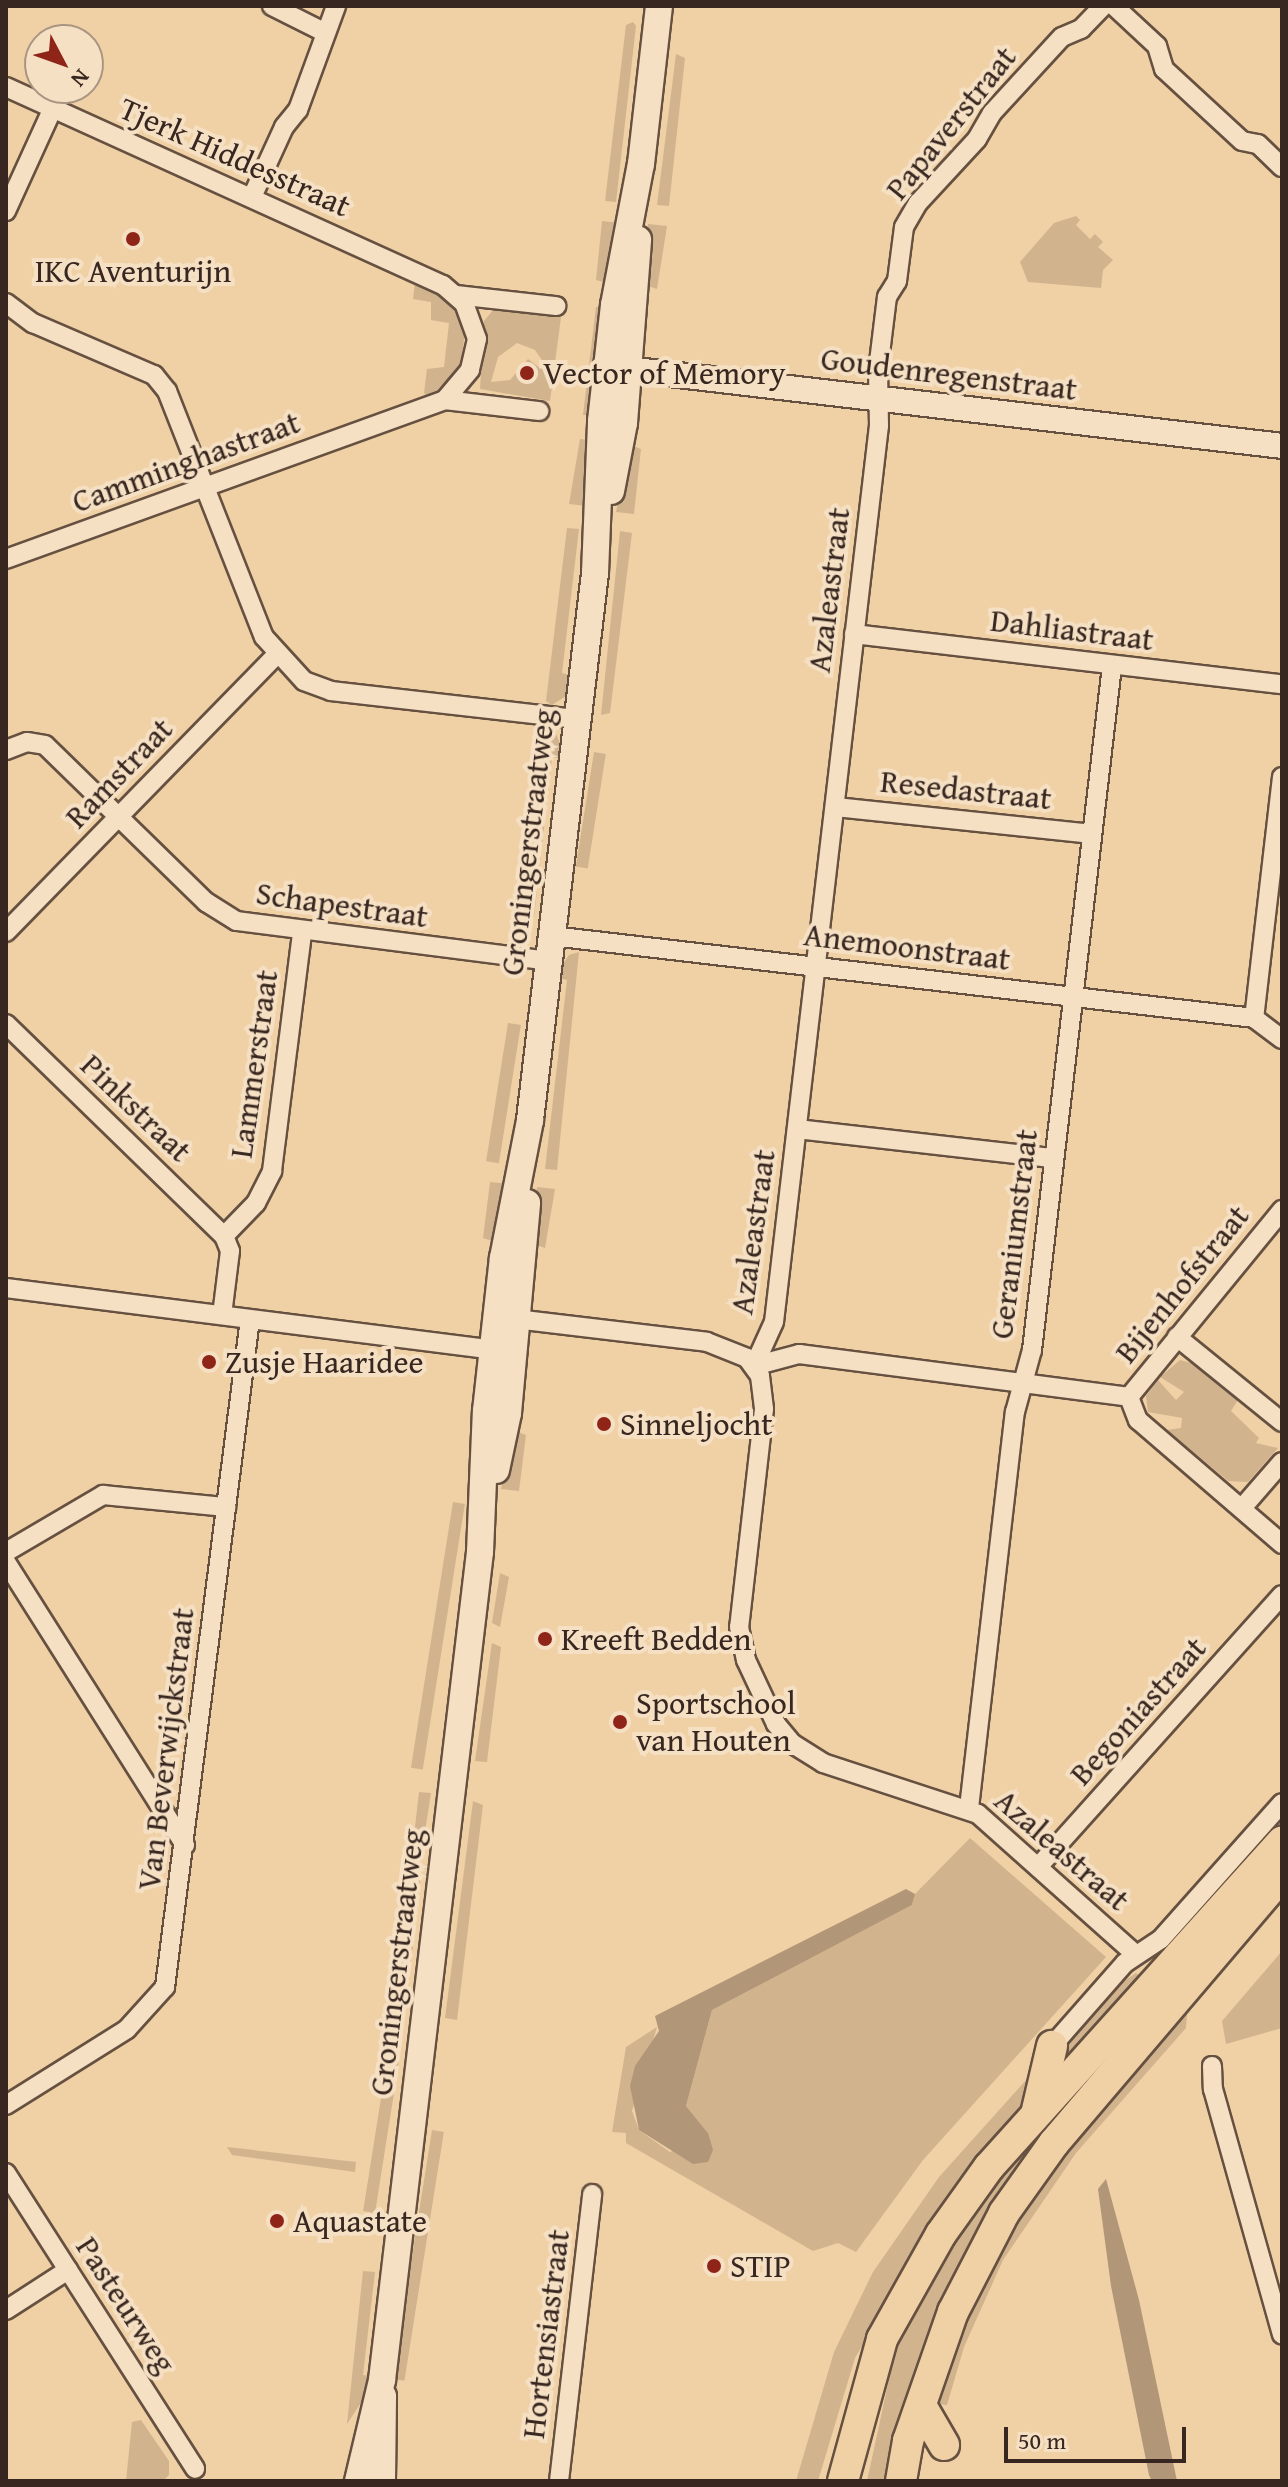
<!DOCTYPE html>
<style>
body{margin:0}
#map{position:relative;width:1288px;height:2487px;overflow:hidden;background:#f0d0a5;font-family:"Gentium Book Plus",serif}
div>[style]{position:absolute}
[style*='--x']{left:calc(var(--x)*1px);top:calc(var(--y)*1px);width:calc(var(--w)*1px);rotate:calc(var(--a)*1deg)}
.green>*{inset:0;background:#d1b38e;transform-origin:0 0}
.water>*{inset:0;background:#b19778}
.roads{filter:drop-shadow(2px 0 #665141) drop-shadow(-2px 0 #665141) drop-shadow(0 2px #665141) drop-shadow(0 -2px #665141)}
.minor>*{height:18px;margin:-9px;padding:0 9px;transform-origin:9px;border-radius:9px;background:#f5e0c4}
.tertiary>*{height:24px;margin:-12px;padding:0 12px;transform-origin:12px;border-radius:12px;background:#f5e0c4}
.secondary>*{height:26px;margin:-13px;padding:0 13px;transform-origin:13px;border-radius:13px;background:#f5e0c4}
.primary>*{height:30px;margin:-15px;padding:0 15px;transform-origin:15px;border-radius:15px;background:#f0d0a5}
.dots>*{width:22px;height:22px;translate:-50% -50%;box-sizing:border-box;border:4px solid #f5e0c4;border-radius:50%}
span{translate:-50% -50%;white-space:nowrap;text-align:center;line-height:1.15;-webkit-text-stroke:8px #f5e0c4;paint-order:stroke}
.street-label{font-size:32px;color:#382720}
.poi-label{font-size:32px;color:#382720}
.left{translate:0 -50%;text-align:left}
.frame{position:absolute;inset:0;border:8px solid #382720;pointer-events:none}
.north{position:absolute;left:24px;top:24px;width:80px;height:80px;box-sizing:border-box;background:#f5e0c4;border:2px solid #a99682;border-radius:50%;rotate:131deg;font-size:22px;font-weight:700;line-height:32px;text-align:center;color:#382720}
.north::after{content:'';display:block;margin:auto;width:28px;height:36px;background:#8f2418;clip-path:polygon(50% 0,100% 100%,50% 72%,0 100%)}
.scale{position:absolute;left:1004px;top:2427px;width:182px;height:36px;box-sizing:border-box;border:4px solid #382720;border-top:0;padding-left:10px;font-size:24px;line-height:28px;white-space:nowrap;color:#382720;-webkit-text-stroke:6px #f5e0c4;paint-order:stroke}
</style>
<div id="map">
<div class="green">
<div style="clip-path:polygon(633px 22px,636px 26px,616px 202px,605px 201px,626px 25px)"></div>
<div style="clip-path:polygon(676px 54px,685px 58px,669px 206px,657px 205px)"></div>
<div style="clip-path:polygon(1076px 216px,1080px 220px,1076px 225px,1090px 239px,1095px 234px,1103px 242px,1098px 247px,1113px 260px,1103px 270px,1101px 288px,1028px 282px,1020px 262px,1054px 223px)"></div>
<div style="clip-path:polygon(602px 221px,621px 223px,607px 283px,596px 280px)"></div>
<div style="clip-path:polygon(648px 224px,667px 226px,657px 289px,645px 285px)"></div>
<div style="clip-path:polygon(415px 282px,448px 300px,465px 330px,461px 366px,429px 398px,424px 393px,427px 369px,444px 367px,449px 323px,431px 320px,431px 302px,413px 299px)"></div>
<div style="clip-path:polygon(596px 307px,602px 308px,591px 415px,583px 415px)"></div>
<div style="clip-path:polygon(evenodd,493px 310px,561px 317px,550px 401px,480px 389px,484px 321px,493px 310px,517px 343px,535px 350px,546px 366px,540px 368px,528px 359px,510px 380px,491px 382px,498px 357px,517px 343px)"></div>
<div style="clip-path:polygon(580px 439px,589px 440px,588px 506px,569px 504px)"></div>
<div style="clip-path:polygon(631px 445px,641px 449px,634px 514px,616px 512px)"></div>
<div style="clip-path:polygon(567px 528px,579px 529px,562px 673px,569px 675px,566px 696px,552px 705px,546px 701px)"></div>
<div style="clip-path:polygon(620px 531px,632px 533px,610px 713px,601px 715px)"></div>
<div style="clip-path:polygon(546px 727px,555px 731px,561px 746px,560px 758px,552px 758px,534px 917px,521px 916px)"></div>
<div style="left:594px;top:752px;width:12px;height:116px;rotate:9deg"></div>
<div style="clip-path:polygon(579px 952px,557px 1170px,545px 1169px,567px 980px,560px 978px,561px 967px,569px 955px)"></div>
<div style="left:508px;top:1023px;width:13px;height:140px;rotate:9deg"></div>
<div style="clip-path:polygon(490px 1182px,509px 1184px,496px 1242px,483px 1238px)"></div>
<div style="clip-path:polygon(537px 1187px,555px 1189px,545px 1248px,534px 1244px)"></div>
<div style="clip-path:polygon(1180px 1360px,1195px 1364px,1238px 1400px,1231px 1411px,1259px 1438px,1256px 1443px,1278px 1448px,1248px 1482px,1228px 1481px,1167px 1430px,1181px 1428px,1182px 1418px,1148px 1412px,1146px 1396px,1158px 1380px,1176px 1400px,1184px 1392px,1160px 1377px)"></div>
<div style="clip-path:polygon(515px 1431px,526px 1435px,519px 1491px,501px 1489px)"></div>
<div style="left:453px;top:1502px;width:12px;height:269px;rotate:9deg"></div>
<div style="clip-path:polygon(500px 1573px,509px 1577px,500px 1627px,492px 1623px)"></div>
<div style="clip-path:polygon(492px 1643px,501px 1647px,487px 1762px,475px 1761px)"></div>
<div style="clip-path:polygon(419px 1792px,431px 1793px,421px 1857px,412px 1853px)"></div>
<div style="clip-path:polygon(473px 1801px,483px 1805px,457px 2020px,445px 2018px)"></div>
<div style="clip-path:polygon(970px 1838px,1106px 1957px,923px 2160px,856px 2252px,838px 2243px,813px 2251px,626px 2143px,626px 2133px,612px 2132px,626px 2047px,657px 2027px,632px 2111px,639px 2130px,670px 2152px,708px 2133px,686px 2106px,712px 2010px,912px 1905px,915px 1894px)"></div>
<div style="clip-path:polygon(413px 1871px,421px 1875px,407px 1998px,397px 2001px)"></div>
<div style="clip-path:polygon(1282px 1951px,1282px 2028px,1226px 2044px,1222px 2021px)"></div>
<div style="clip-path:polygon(1136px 1973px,1147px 1980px,1054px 2083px,1058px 2053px,1108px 1992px)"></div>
<div style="clip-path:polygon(1157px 1991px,941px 2310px,919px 2363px,889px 2481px,867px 2481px,899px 2333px,968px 2210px)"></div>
<div style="clip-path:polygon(1178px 2007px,1187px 2015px,1186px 2028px,1076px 2153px,1003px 2260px,964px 2347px,947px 2405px,939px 2404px,937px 2380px,1022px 2202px)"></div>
<div style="left:388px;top:2054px;width:12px;height:159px;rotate:9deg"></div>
<div style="clip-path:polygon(1036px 2069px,1030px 2103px,908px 2269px,855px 2358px,818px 2481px,796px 2481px,834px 2352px,873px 2272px,939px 2177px)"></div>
<div style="left:432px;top:2130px;width:12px;height:252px;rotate:9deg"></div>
<div style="clip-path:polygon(227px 2147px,356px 2162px,355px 2172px,232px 2155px)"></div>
<div style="clip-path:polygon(363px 2271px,375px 2272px,363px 2375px,370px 2376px,368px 2392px,347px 2424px)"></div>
<div style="clip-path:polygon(141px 2420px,169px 2461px,169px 2475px,163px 2481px,126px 2481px,132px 2422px)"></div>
</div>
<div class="water">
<div style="clip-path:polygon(906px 1889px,915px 1894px,912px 1905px,712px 2010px,686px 2106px,708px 2133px,713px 2150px,708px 2162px,693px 2164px,639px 2130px,630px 2086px,635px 2066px,659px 2031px,655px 2016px)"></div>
<div style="clip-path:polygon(1106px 2179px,1139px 2300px,1177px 2481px,1152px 2481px,1149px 2475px,1111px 2286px,1098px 2189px)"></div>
</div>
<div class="roads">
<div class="minor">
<div style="--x:272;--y:6;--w:58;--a:26.6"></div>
<div style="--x:1114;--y:6;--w:59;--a:42.9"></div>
<div style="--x:1157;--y:46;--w:24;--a:73"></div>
<div style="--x:1164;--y:69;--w:106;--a:42.7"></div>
<div style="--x:1242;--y:141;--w:16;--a:11"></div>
<div style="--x:1258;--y:144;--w:33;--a:44"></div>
<div style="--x:6;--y:87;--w:480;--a:24.4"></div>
<div style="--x:443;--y:285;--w:28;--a:41"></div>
<div style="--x:464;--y:303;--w:38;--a:70"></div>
<div style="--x:477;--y:339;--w:32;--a:103"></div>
<div style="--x:470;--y:370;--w:39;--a:130"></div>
<div style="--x:445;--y:400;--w:467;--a:160.1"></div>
<div style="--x:252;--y:197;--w:77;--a:-65.4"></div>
<div style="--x:284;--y:127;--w:22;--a:-51"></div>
<div style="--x:298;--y:110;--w:111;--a:-69.9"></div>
<div style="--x:6;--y:211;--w:113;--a:-65.5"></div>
<div style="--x:456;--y:295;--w:101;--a:6.3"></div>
<div style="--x:6;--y:303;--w:34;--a:37"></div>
<div style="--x:33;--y:323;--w:132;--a:23.3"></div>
<div style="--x:154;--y:375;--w:21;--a:51"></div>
<div style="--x:167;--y:391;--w:264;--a:68.5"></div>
<div style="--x:264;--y:637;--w:59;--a:47.7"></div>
<div style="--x:304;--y:681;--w:29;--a:20"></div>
<div style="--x:331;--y:691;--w:248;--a:6.5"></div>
<div style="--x:445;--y:400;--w:95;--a:6.7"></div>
<div style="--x:854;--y:634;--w:431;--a:6.7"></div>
<div style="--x:6;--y:750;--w:22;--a:-21"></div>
<div style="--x:27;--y:742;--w:18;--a:9"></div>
<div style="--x:45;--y:745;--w:225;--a:44.3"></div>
<div style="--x:206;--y:902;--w:36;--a:32"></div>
<div style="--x:237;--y:921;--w:315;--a:7.3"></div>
<div style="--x:1282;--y:777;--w:243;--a:96.6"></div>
<div style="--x:1254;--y:1018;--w:35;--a:37"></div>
<div style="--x:835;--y:807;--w:257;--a:6"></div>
<div style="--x:6;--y:932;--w:385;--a:-45.7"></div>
<div style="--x:552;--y:936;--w:707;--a:6.66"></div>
<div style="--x:6;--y:1024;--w:304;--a:44.2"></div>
<div style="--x:224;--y:1236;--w:16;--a:68"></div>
<div style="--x:230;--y:1251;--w:64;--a:97.1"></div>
<div style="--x:797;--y:1129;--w:258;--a:6.5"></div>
<div style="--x:224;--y:1236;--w:46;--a:-45.9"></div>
<div style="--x:256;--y:1203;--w:36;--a:-63"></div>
<div style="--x:272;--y:1171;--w:241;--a:-82.8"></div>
<div style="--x:6;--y:1288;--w:501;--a:7.22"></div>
<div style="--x:507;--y:1318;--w:201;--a:6.8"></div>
<div style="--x:707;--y:1342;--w:43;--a:21.8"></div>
<div style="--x:747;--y:1358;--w:22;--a:54"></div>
<div style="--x:760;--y:1376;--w:33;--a:83"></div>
<div style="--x:764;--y:1409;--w:219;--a:96.5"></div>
<div style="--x:739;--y:1627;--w:34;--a:78"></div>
<div style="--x:746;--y:1660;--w:71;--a:64.9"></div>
<div style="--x:776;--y:1724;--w:26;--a:50"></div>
<div style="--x:793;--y:1744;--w:36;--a:32"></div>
<div style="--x:823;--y:1763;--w:163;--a:18.2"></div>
<div style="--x:978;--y:1814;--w:210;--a:41.7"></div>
<div style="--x:1177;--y:1337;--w:135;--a:39"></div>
<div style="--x:754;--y:1366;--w:48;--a:-65.6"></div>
<div style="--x:774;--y:1322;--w:902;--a:-83.32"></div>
<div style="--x:879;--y:426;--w:56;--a:-91"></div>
<div style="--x:878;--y:370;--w:74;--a:-83"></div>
<div style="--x:887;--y:297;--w:19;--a:-58"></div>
<div style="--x:897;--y:281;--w:54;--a:-82.6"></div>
<div style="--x:904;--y:227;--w:28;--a:-60"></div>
<div style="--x:918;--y:203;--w:87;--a:-47.3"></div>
<div style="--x:977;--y:139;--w:30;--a:-60"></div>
<div style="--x:992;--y:113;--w:103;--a:-47.4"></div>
<div style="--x:1062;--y:37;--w:21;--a:-23"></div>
<div style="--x:1081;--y:29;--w:32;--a:-46"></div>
<div style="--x:754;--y:1366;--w:47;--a:-14.9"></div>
<div style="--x:799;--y:1354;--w:333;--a:7.4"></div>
<div style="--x:1129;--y:1397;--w:25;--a:69"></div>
<div style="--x:1138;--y:1420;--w:190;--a:40.7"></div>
<div style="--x:1129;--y:1397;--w:242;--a:-50.7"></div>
<div style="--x:1242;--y:1508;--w:61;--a:-49"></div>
<div style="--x:6;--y:1552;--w:113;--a:-30.4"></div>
<div style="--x:103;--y:1495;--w:124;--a:5.6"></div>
<div style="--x:6;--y:1562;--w:335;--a:57.7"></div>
<div style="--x:969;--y:1808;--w:399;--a:-83.4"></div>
<div style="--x:1015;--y:1412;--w:64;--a:-74.7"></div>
<div style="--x:1032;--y:1350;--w:689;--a:-83.33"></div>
<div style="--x:1038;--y:1867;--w:365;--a:-48.1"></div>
<div style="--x:1052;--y:2046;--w:111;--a:-48.7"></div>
<div style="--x:1125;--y:1963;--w:43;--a:-33.7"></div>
<div style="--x:1161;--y:1939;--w:182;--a:-48.3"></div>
<div style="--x:1212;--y:2066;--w:23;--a:88"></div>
<div style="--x:1213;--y:2089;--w:255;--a:74.3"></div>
<div style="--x:6;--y:2105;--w:143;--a:-32.1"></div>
<div style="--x:127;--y:2029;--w:57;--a:-47.9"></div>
<div style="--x:165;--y:1987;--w:673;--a:-82.75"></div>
<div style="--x:6;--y:2173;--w:351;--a:57.4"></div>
<div style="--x:6;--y:2310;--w:74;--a:-32.8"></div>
<div style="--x:559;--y:2481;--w:289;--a:-83.4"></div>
</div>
<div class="tertiary">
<div style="--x:610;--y:367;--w:677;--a:6.7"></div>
</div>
<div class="secondary">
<div style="--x:611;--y:491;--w:69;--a:-79.2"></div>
<div style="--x:624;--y:423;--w:184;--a:-85.6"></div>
<div style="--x:496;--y:1470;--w:58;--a:-78.1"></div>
<div style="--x:508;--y:1413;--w:211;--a:-84.8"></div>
<div style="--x:358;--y:2481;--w:104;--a:-76.6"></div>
<div style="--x:382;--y:2380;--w:834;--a:-83.25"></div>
<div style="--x:480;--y:1552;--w:141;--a:-87.6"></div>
<div style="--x:486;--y:1411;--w:154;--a:-83.7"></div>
<div style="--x:503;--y:1258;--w:141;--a:-78.9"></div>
<div style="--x:530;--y:1120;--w:551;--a:-83.22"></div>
<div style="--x:595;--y:573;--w:152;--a:-87.7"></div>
<div style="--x:601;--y:421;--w:117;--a:-83.6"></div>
<div style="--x:614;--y:305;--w:144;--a:-79.2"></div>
<div style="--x:641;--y:164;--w:159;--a:-83.5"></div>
<div style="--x:382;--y:2481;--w:85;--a:-89.3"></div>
</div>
<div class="primary">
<div style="--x:1037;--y:2110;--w:66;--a:-76.8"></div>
<div style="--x:922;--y:2407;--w:44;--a:59.9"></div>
<div style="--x:843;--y:2481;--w:147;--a:-74.6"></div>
<div style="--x:882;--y:2339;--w:120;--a:-60.7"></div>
<div style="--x:941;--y:2234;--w:82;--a:-54.4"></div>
<div style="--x:989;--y:2167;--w:438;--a:-48"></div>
<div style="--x:901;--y:2481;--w:41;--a:-80.1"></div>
<div style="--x:908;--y:2441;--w:137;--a:-70.8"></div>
<div style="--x:953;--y:2312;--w:111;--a:-62.7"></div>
<div style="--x:1004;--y:2213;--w:86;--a:-54.5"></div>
<div style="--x:1054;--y:2143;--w:352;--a:-49.6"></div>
</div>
</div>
<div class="dots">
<div style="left:133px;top:239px;background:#8f2418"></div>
<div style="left:527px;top:373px;background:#8f2418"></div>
<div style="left:209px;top:1362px;background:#8f2418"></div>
<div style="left:604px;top:1424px;background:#8f2418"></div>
<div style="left:545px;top:1639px;background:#8f2418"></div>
<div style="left:620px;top:1722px;background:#8f2418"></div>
<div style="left:277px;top:2221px;background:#8f2418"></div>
<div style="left:714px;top:2266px;background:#8f2418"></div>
</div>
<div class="street-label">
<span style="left:951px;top:123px;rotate:-51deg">Papaverstraat</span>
<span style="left:235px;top:157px;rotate:24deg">Tjerk Hiddesstraat</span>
<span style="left:949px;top:374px;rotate:7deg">Goudenregenstraat</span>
<span style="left:186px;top:462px;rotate:-20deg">Camminghastraat</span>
<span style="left:829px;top:590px;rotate:-83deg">Azaleastraat</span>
<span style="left:1072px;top:630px;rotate:7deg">Dahliastraat</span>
<span style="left:119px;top:773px;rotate:-46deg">Ramstraat</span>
<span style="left:966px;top:790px;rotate:6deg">Resedastraat</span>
<span style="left:528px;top:842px;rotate:-83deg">Groningerstraatweg</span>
<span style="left:342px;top:905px;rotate:8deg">Schapestraat</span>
<span style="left:907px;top:947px;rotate:7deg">Anemoonstraat</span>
<span style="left:254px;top:1064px;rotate:-82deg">Lammerstraat</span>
<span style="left:136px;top:1108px;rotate:44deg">Pinkstraat</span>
<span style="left:753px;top:1232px;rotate:-82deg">Azaleastraat</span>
<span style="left:1014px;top:1234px;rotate:-83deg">Geraniumstraat</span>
<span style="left:1182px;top:1284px;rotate:-51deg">Bijenhofstraat</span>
<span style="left:1138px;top:1711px;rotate:-48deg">Begoniastraat</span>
<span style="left:166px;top:1749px;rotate:-83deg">Van Beverwijckstraat</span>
<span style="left:1062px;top:1850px;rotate:41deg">Azaleastraat</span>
<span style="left:397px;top:1962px;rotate:-83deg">Groningerstraatweg</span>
<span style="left:126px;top:2305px;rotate:57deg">Pasteurweg</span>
<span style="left:546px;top:2334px;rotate:-83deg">Hortensiastraat</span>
</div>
<div class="poi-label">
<span style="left:133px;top:271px">IKC Aventurijn</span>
<span class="left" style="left:543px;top:373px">Vector of Memory</span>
<span class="left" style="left:225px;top:1362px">Zusje Haaridee</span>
<span class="left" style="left:620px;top:1424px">Sinneljocht</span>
<span class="left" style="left:561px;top:1639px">Kreeft Bedden</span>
<span class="left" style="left:636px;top:1722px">Sportschool<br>van Houten</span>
<span class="left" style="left:293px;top:2221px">Aquastate</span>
<span class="left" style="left:730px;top:2266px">STIP</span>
</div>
<div class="frame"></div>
<div class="north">N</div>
<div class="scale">50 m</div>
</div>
